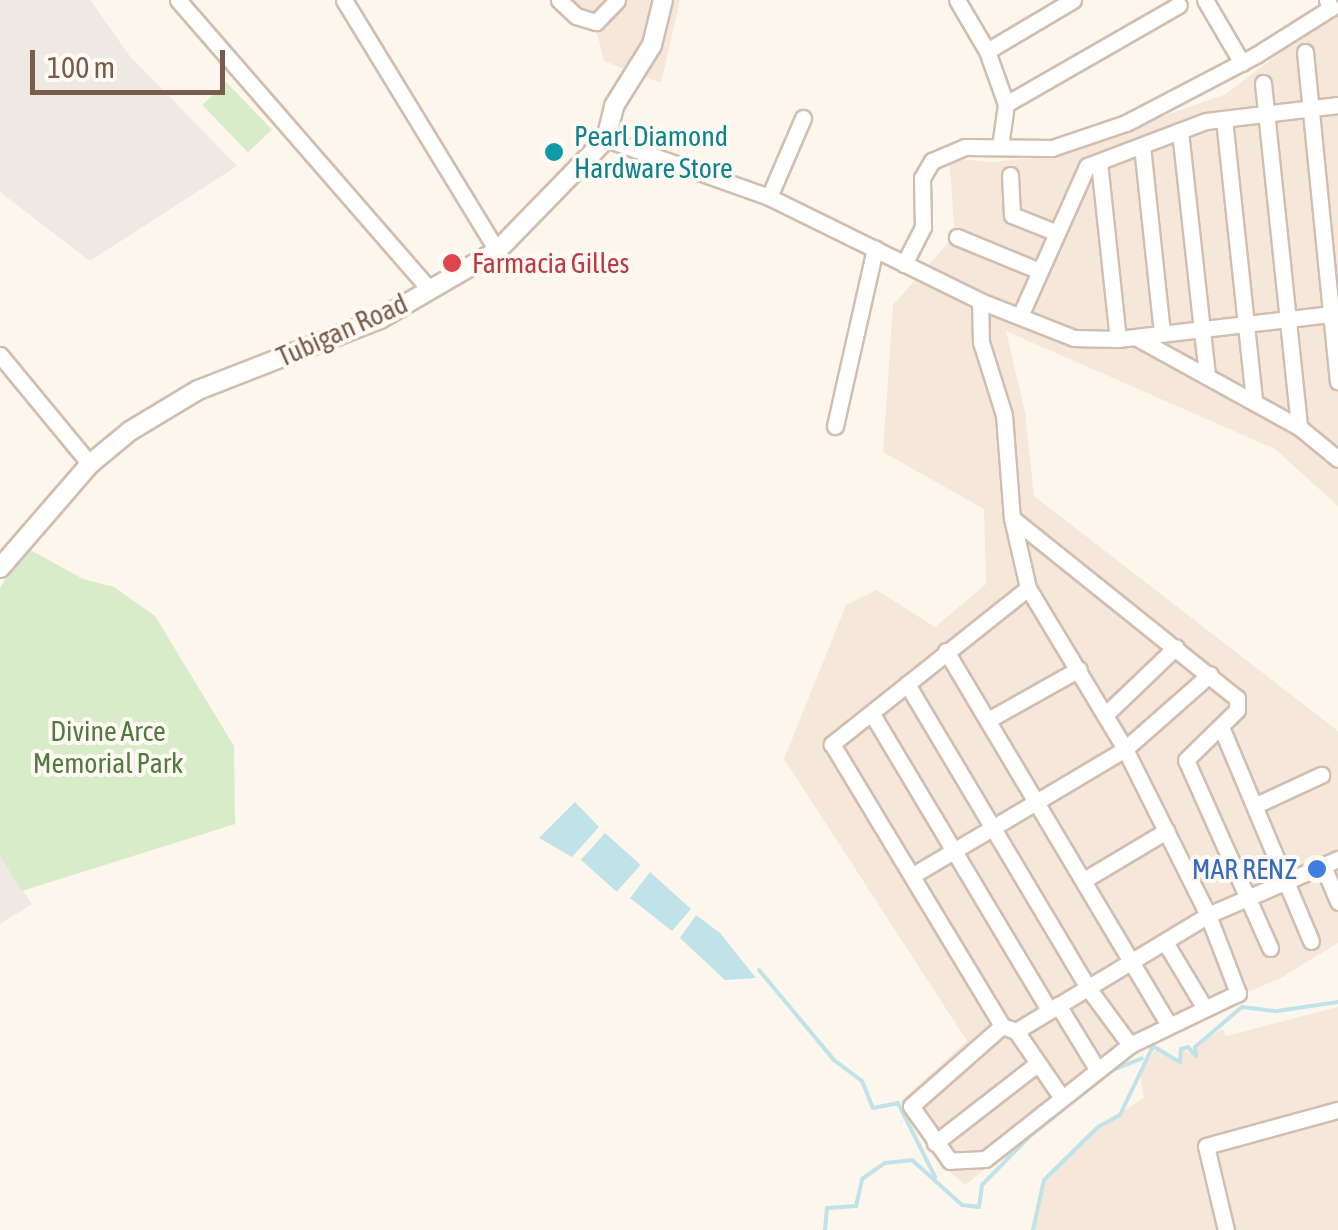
<!DOCTYPE html>
<style>
body{margin:0}
#map{position:relative;width:1338px;height:1230px;overflow:hidden;background:#fdf6ec;font-family:"Asap Condensed",sans-serif}
div>[style]{position:absolute}
[style*='--x']{left:calc(var(--x)*1px);top:calc(var(--y)*1px);width:calc(var(--w)*1px);rotate:calc(var(--a)*1deg)}
.residential>*{inset:0;background:#f5e8da}
.industrial>*{inset:0;background:#efe9e4}
.green>*{inset:0;background:#d8ecc9;transform-origin:0 0}
.water>*{inset:0;background:#bfe3e8;transform-origin:0 0}
.stream>*{height:4px;margin:-2px;padding:0 2px;transform-origin:2px;border-radius:2px;background:#bfe3e8}
.roads{filter:drop-shadow(2px 0 #d1beb0) drop-shadow(-2px 0 #d1beb0) drop-shadow(0 2px #d1beb0) drop-shadow(0 -2px #d1beb0)}
.minor>*{height:15px;margin:-7.5px;padding:0 7.5px;transform-origin:7.5px;border-radius:7.5px;background:#fff}
.tertiary>*{height:18px;margin:-9px;padding:0 9px;transform-origin:9px;border-radius:9px;background:#fff}
.dots>*{width:28px;height:28px;translate:-50% -50%;box-sizing:border-box;border:5px solid #fffaf3;border-radius:50%}
span{translate:-50% -50%;white-space:nowrap;text-align:center;line-height:1.15;-webkit-text-stroke:8px #fffaf3;paint-order:stroke}
.culture-label{font-size:28px;color:#0d838f}
.left{translate:0 -50%;text-align:left}
.health-label{font-size:28px;color:#be3a42}
.street-label{font-size:28px;color:#7a5c4d}
.park-label{font-size:28px;color:#537a41}
.shop-label{font-size:28px;color:#366cbe}
.right{translate:-100% -50%;text-align:right}
.scale{position:absolute;left:30px;top:50px;width:195px;height:45px;box-sizing:border-box;border:5px solid #7a5c4d;border-top:0;padding-left:12px;font-size:30px;line-height:35px;white-space:nowrap;color:#7a5c4d;-webkit-text-stroke:8px #fffaf3;paint-order:stroke}
</style>
<div id="map">
<div class="residential">
<div style="clip-path:polygon(549px 0,680px 0,661px 83px,604px 61px,597px 33px)"></div>
<div style="clip-path:polygon(1338px 8px,1338px 506px,1275px 449px,1006px 331px,1025px 412px,1034px 496px,1338px 731px,1338px 943px,1281px 978px,1169px 1026px,965px 1185px,940px 1163px,901px 1101px,967px 1041px,784px 759px,846px 605px,877px 590px,935px 627px,986px 584px,984px 509px,883px 452px,893px 305px,955px 235px,949px 158px,992px 162px,1051px 156px,1226px 94px)"></div>
<div style="clip-path:polygon(1338px 1007px,1338px 1230px,1033px 1230px,1044px 1180px,1098px 1127px,1144px 1098px,1140px 1073px,1157px 1047px,1179px 1061px,1181px 1049px,1196px 1055px,1197px 1045px,1223px 1029px,1226px 1036px)"></div>
</div>
<div class="industrial">
<div style="clip-path:polygon(0 0,90px 0,129px 55px,237px 166px,90px 261px,0 192px)"></div>
<div style="clip-path:polygon(0 856px,32px 904px,0 924px)"></div>
</div>
<div class="green">
<div style="left:226px;top:82px;width:66px;height:33px;rotate:46deg"></div>
<div style="clip-path:polygon(25px 547px,83px 579px,114px 587px,155px 616px,234px 746px,235px 824px,22px 891px,0 856px,0 588px)"></div>
</div>
<div class="water">
<div style="clip-path:polygon(575px 802px,599px 827px,572px 857px,539px 838px)"></div>
<div style="left:605px;top:833px;width:48px;height:36px;rotate:42deg"></div>
<div style="clip-path:polygon(650px 872px,691px 909px,672px 931px,630px 898px)"></div>
<div style="clip-path:polygon(696px 915px,720px 933px,756px 978px,725px 980px,680px 938px)"></div>
</div>
<div class="stream">
<div style="--x:759;--y:970;--w:117;--a:50.2"></div>
<div style="--x:834;--y:1060;--w:35;--a:37"></div>
<div style="--x:862;--y:1081;--w:29;--a:68"></div>
<div style="--x:873;--y:1108;--w:25;--a:-11"></div>
<div style="--x:898;--y:1103;--w:83;--a:63.4"></div>
<div style="--x:825;--y:1230;--w:22;--a:-85"></div>
<div style="--x:827;--y:1208;--w:29;--a:-4"></div>
<div style="--x:856;--y:1206;--w:28;--a:-77"></div>
<div style="--x:862;--y:1179;--w:28;--a:-35"></div>
<div style="--x:885;--y:1163;--w:27;--a:-6"></div>
<div style="--x:912;--y:1160;--w:67;--a:42"></div>
<div style="--x:962;--y:1205;--w:17;--a:7"></div>
<div style="--x:979;--y:1207;--w:22;--a:-82"></div>
<div style="--x:982;--y:1185;--w:67;--a:-45.6"></div>
<div style="--x:1029;--y:1137;--w:107;--a:-38.6"></div>
<div style="--x:1113;--y:1070;--w:31;--a:-22"></div>
<div style="--x:1033;--y:1230;--w:51;--a:-77.6"></div>
<div style="--x:1044;--y:1180;--w:76;--a:-44.5"></div>
<div style="--x:1098;--y:1127;--w:25;--a:-29"></div>
<div style="--x:1120;--y:1115;--w:76;--a:-64.4"></div>
<div style="--x:1153;--y:1046;--w:31;--a:31"></div>
<div style="--x:1180;--y:1062;--w:13;--a:-86"></div>
<div style="--x:1181;--y:1049;--w:7;--a:-16"></div>
<div style="--x:1188;--y:1047;--w:12;--a:48"></div>
<div style="--x:1196;--y:1056;--w:9;--a:-96"></div>
<div style="--x:1195;--y:1047;--w:62;--a:-40.4"></div>
<div style="--x:1242;--y:1007;--w:35;--a:7"></div>
<div style="--x:1277;--y:1011;--w:62;--a:-8.4"></div>
</div>
<div class="roads">
<div class="minor">
<div style="--x:178;--y:0;--w:384;--a:49"></div>
<div style="--x:344;--y:0;--w:294;--a:58.6"></div>
<div style="--x:559;--y:0;--w:23;--a:43"></div>
<div style="--x:576;--y:16;--w:21;--a:17"></div>
<div style="--x:596;--y:22;--w:30;--a:-46"></div>
<div style="--x:957;--y:0;--w:59;--a:59.5"></div>
<div style="--x:987;--y:51;--w:56;--a:70.3"></div>
<div style="--x:1006;--y:104;--w:43;--a:97.9"></div>
<div style="--x:1205;--y:0;--w:73;--a:59.6"></div>
<div style="--x:987;--y:51;--w:100;--a:-30.7"></div>
<div style="--x:1305;--y:52;--w:331;--a:84.3"></div>
<div style="--x:1263;--y:83;--w:346;--a:84"></div>
<div style="--x:1006;--y:104;--w:199;--a:-29.8"></div>
<div style="--x:1224;--y:119;--w:285;--a:83.9"></div>
<div style="--x:1180;--y:131;--w:245;--a:83.7"></div>
<div style="--x:606;--y:139;--w:173;--a:19.6"></div>
<div style="--x:769;--y:197;--w:235;--a:26.2"></div>
<div style="--x:980;--y:301;--w:101;--a:21.5"></div>
<div style="--x:1074;--y:338;--w:44;--a:1.3"></div>
<div style="--x:1118;--y:339;--w:222;--a:-6.7"></div>
<div style="--x:1142;--y:146;--w:188;--a:83.9"></div>
<div style="--x:1099;--y:162;--w:178;--a:83.9"></div>
<div style="--x:1010;--y:175;--w:40;--a:87.1"></div>
<div style="--x:1012;--y:215;--w:46;--a:21.6"></div>
<div style="--x:769;--y:197;--w:86;--a:-66.7"></div>
<div style="--x:957;--y:237;--w:87;--a:22.4"></div>
<div style="--x:904;--y:264;--w:42;--a:-62.8"></div>
<div style="--x:923;--y:227;--w:49;--a:-91.2"></div>
<div style="--x:922;--y:178;--w:20;--a:-60"></div>
<div style="--x:932;--y:161;--w:36;--a:-23"></div>
<div style="--x:965;--y:147;--w:87;--a:0.7"></div>
<div style="--x:1052;--y:148;--w:78;--a:-18.7"></div>
<div style="--x:1126;--y:123;--w:147;--a:-27.6"></div>
<div style="--x:1256;--y:55;--w:89;--a:-32.1"></div>
<div style="--x:1331;--y:8;--w:9;--a:-117"></div>
<div style="--x:980;--y:301;--w:41;--a:88.6"></div>
<div style="--x:981;--y:342;--w:77;--a:72.5"></div>
<div style="--x:1004;--y:415;--w:103;--a:85.6"></div>
<div style="--x:1012;--y:518;--w:72;--a:77.1"></div>
<div style="--x:1028;--y:588;--w:188;--a:58.9"></div>
<div style="--x:1125;--y:749;--w:186;--a:63.4"></div>
<div style="--x:1208;--y:915;--w:84;--a:69"></div>
<div style="--x:1238;--y:993;--w:120;--a:154.3"></div>
<div style="--x:1130;--y:1045;--w:184;--a:141.8"></div>
<div style="--x:985;--y:1159;--w:35;--a:177"></div>
<div style="--x:950;--y:1161;--w:67;--a:-125.3"></div>
<div style="--x:911;--y:1106;--w:121;--a:-41.3"></div>
<div style="--x:1020;--y:316;--w:164;--a:-65.9"></div>
<div style="--x:1087;--y:166;--w:127;--a:-20.7"></div>
<div style="--x:1206;--y:121;--w:133;--a:-6.9"></div>
<div style="--x:1137;--y:338;--w:185;--a:28.8"></div>
<div style="--x:1299;--y:427;--w:50;--a:39.4"></div>
<div style="--x:0;--y:355;--w:141;--a:50.5"></div>
<div style="--x:835;--y:426;--w:182;--a:-77.3"></div>
<div style="--x:1012;--y:518;--w:288;--a:38.7"></div>
<div style="--x:1237;--y:698;--w:12;--a:90"></div>
<div style="--x:1237;--y:710;--w:71;--a:135.6"></div>
<div style="--x:1186;--y:760;--w:206;--a:65.9"></div>
<div style="--x:1028;--y:588;--w:251;--a:141.5"></div>
<div style="--x:832;--y:744;--w:329;--a:58.9"></div>
<div style="--x:1002;--y:1026;--w:15;--a:20"></div>
<div style="--x:1016;--y:1031;--w:81;--a:55.5"></div>
<div style="--x:946;--y:651;--w:432;--a:59.2"></div>
<div style="--x:907;--y:684;--w:354;--a:59.2"></div>
<div style="--x:1088;--y:988;--w:71;--a:53.6"></div>
<div style="--x:872;--y:714;--w:345;--a:59.1"></div>
<div style="--x:1105;--y:715;--w:98;--a:-43.8"></div>
<div style="--x:988;--y:720;--w:104;--a:-29.3"></div>
<div style="--x:1221;--y:727;--w:232;--a:67.2"></div>
<div style="--x:1256;--y:805;--w:72;--a:-24.8"></div>
<div style="--x:1323;--y:866;--w:39;--a:67"></div>
<div style="--x:913;--y:875;--w:247;--a:-30.7"></div>
<div style="--x:1125;--y:749;--w:113;--a:-41.4"></div>
<div style="--x:1084;--y:880;--w:96;--a:-30.9"></div>
<div style="--x:1165;--y:942;--w:76;--a:59"></div>
<div style="--x:1058;--y:1005;--w:75;--a:58.6"></div>
<div style="--x:1016;--y:1031;--w:224;--a:-31.1"></div>
<div style="--x:1208;--y:915;--w:142;--a:-23.3"></div>
<div style="--x:935;--y:1143;--w:130;--a:-37.8"></div>
<div style="--x:1226;--y:1230;--w:86;--a:-103.4"></div>
<div style="--x:1206;--y:1146;--w:137;--a:-15.3"></div>
</div>
<div class="tertiary">
<div style="--x:0;--y:568;--w:138;--a:-49.1"></div>
<div style="--x:90;--y:464;--w:52;--a:-39.5"></div>
<div style="--x:130;--y:431;--w:79;--a:-31.1"></div>
<div style="--x:198;--y:390;--w:195;--a:-21.3"></div>
<div style="--x:380;--y:319;--w:135;--a:-30.2"></div>
<div style="--x:497;--y:251;--w:156;--a:-45.8"></div>
<div style="--x:606;--y:139;--w:34;--a:-76"></div>
<div style="--x:614;--y:106;--w:72;--a:-58.1"></div>
<div style="--x:652;--y:45;--w:46;--a:-76.3"></div>
</div>
</div>
<div class="dots">
<div style="left:554px;top:152px;background:#0f9aa8"></div>
<div style="left:452px;top:263px;background:#e0444e"></div>
<div style="left:1317px;top:869px;background:#3f7fe0"></div>
</div>
<div class="culture-label">
<span class="left" style="left:574px;top:152px">Pearl Diamond<br>Hardware Store</span>
</div>
<div class="health-label">
<span class="left" style="left:472px;top:263px">Farmacia Gilles</span>
</div>
<div class="street-label">
<span style="left:342px;top:330px;rotate:-24deg">Tubigan Road</span>
</div>
<div class="park-label">
<span style="left:108px;top:747px">Divine Arce<br>Memorial Park</span>
</div>
<div class="shop-label">
<span class="right" style="left:1297px;top:869px">MAR RENZ</span>
</div>
<div class="scale">100 m</div>
</div>
